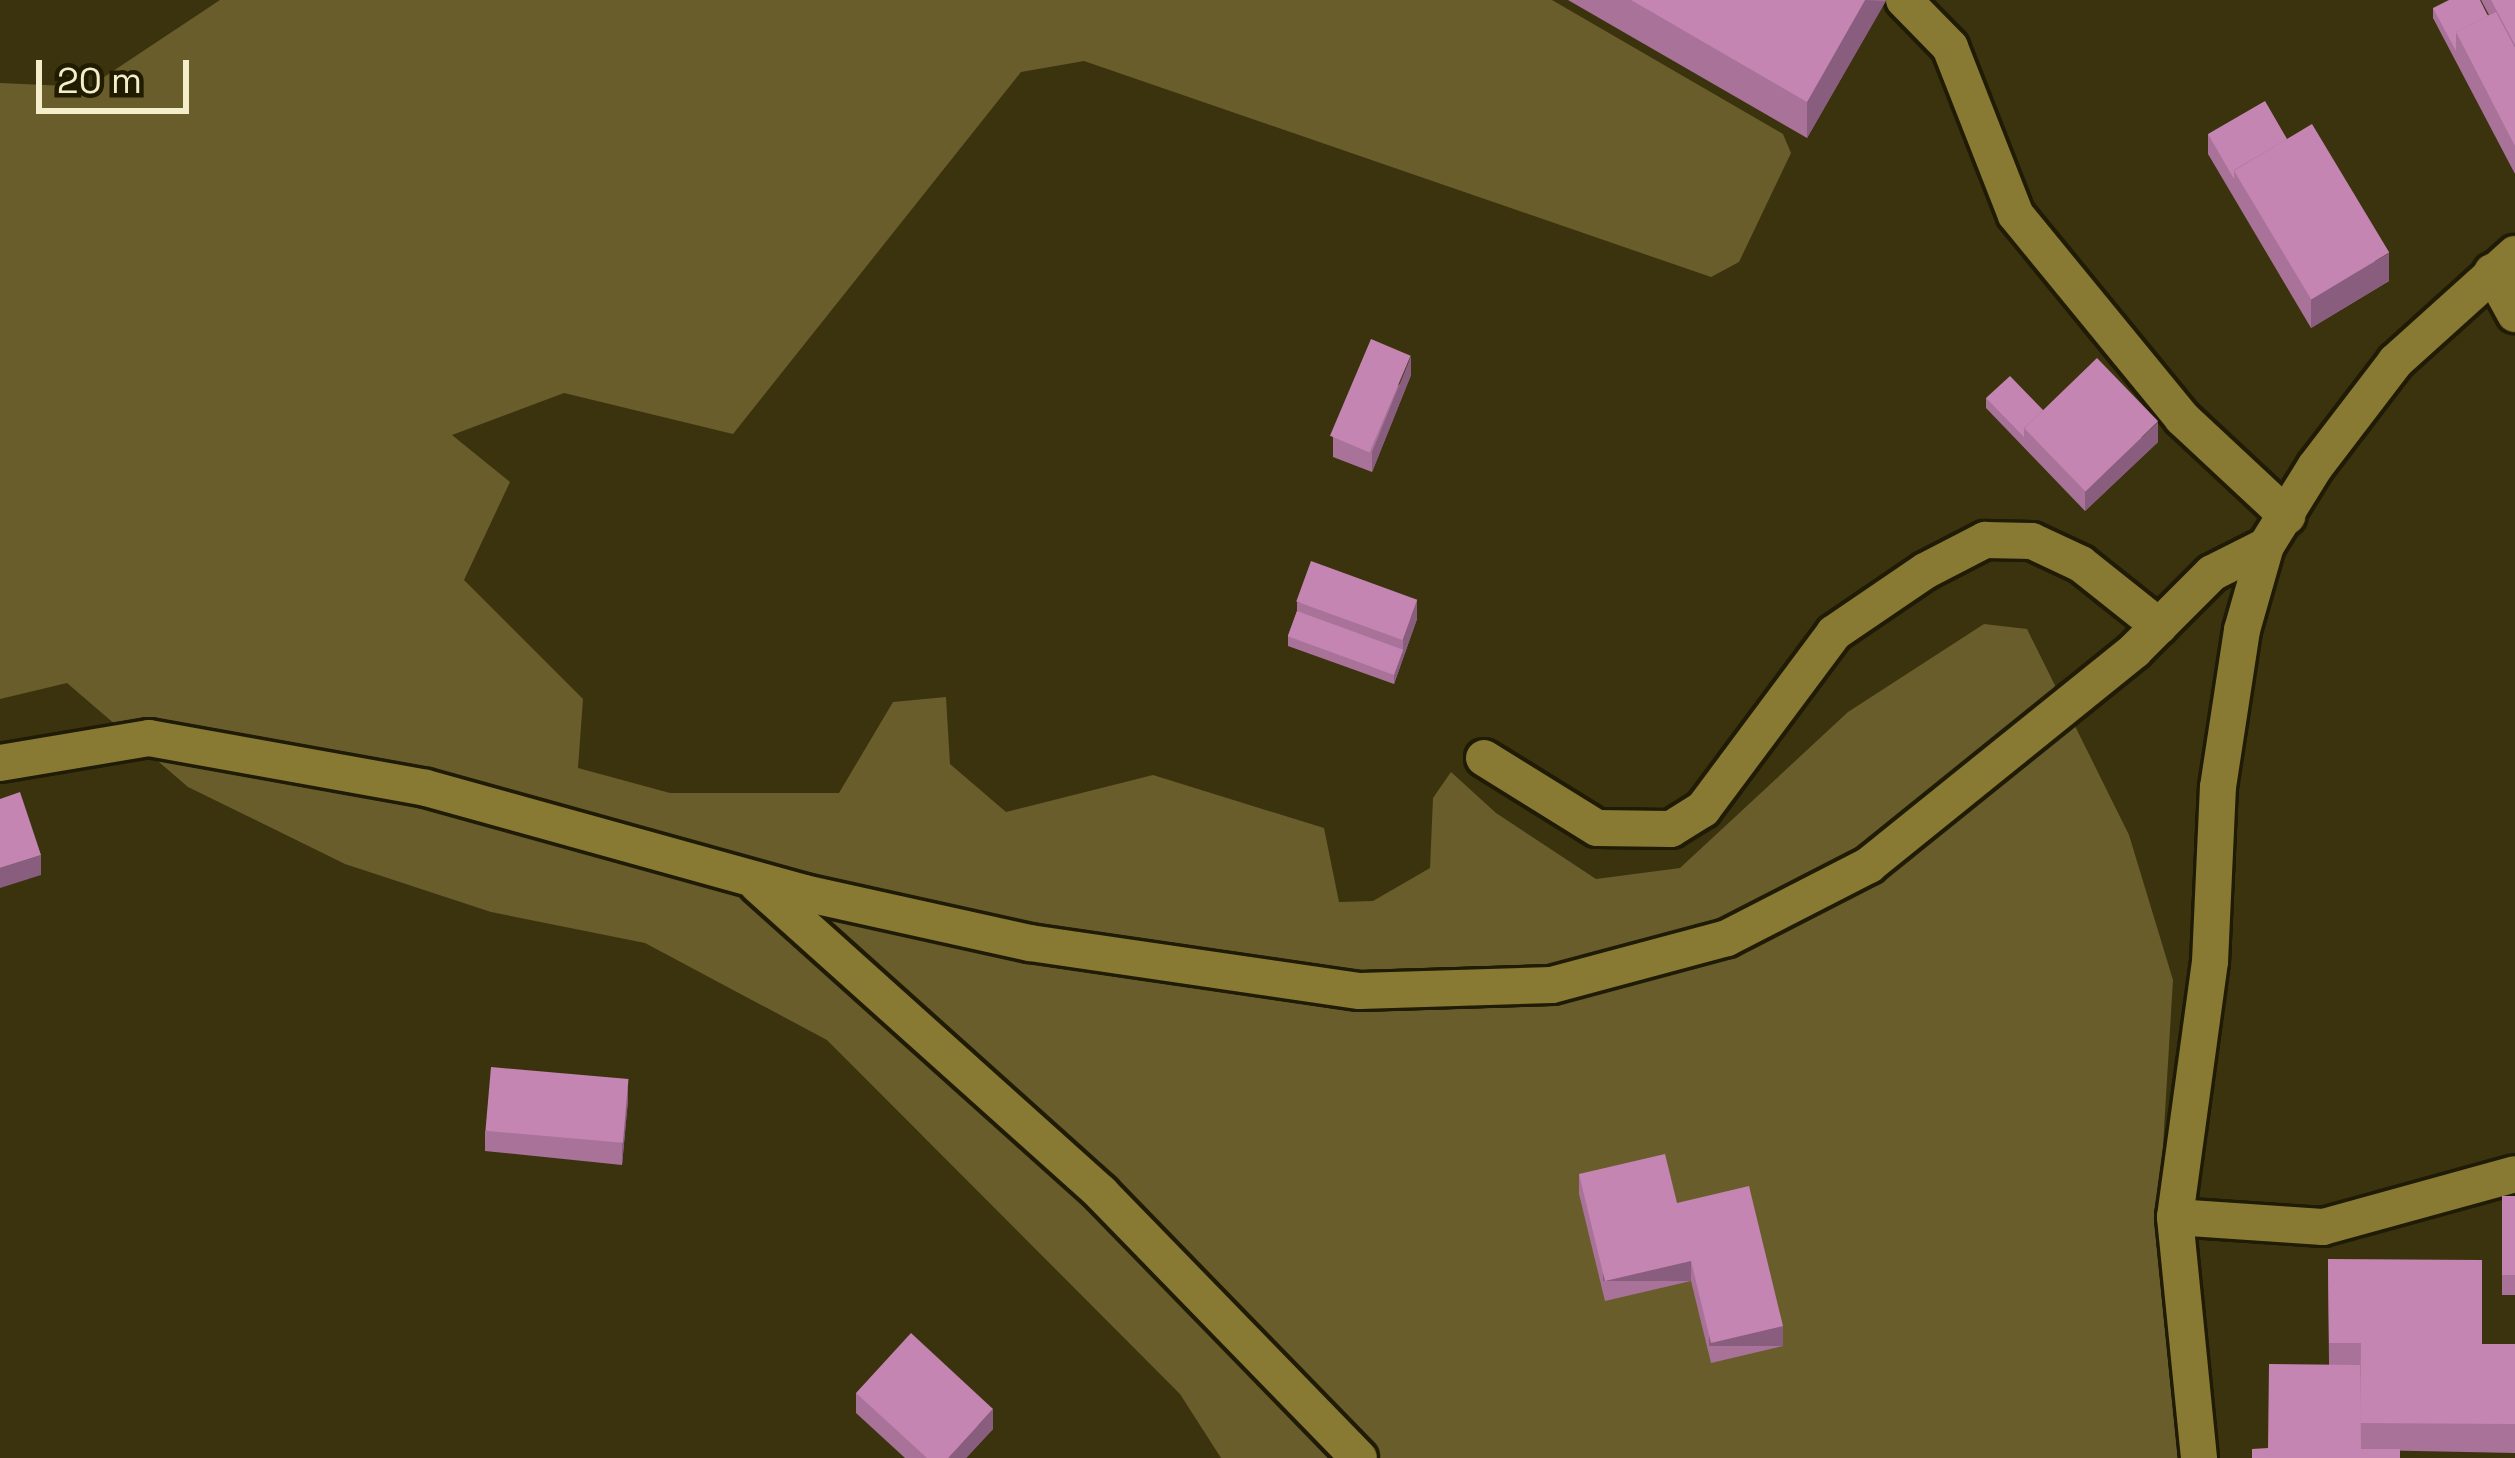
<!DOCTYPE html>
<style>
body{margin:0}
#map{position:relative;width:2515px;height:1458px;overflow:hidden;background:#3b330d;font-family:"Space Grotesk",sans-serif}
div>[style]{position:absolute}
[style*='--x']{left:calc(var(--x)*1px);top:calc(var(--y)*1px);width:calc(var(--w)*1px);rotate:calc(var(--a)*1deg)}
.green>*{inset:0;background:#685d2b}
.roads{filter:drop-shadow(3px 0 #201b05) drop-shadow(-3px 0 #201b05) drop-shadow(0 3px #201b05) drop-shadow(0 -3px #201b05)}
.minor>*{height:36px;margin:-18px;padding:0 18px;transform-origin:18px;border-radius:18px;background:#887a33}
.wall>*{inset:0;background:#a97299;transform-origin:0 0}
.shaded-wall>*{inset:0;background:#895d7d;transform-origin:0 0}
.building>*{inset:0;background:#c485b2;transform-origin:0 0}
span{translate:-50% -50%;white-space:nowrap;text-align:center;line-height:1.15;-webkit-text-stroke:12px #211b00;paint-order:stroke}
.scale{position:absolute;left:36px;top:60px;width:153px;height:54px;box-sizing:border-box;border:6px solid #f4edca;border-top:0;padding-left:15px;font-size:36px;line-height:42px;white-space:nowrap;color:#f4edca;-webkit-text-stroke:9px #211b00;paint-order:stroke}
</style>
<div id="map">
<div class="green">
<div style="clip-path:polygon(220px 0,1552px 0,1783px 134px,1791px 153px,1739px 262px,1711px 277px,1084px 61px,1021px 72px,733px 434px,564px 393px,452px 435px,510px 482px,464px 580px,583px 699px,578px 768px,670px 793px,839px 793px,893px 702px,946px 697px,950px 764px,1006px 812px,1153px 775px,1324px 828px,1339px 902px,1373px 901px,1430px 868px,1433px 798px,1451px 772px,1496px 813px,1596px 879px,1680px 868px,1848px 712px,1984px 624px,2027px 629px,2129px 835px,2173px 980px,2159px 1213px,2178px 1458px,1221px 1458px,1180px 1394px,827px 1040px,645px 943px,491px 912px,345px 864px,188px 787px,67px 683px,0 699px,0 83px,89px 87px)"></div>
</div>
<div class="roads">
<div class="minor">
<div style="--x:1904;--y:0;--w:66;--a:45.6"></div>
<div style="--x:1950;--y:47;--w:180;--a:68.6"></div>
<div style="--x:2016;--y:215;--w:262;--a:50.7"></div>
<div style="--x:2182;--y:418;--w:144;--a:43"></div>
<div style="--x:2492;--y:272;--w:48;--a:61.3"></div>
<div style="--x:1484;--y:758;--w:133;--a:31.8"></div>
<div style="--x:1597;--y:828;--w:74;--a:0.8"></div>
<div style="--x:1671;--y:829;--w:38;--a:-32"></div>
<div style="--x:1703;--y:809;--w:219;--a:-53.3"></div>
<div style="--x:1834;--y:633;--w:110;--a:-34.3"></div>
<div style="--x:1925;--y:571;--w:68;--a:-27.3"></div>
<div style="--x:1985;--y:540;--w:47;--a:1.2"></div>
<div style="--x:2032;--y:541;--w:54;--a:25.1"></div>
<div style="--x:2081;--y:564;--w:100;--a:38.5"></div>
<div style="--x:0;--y:763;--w:151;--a:-9.5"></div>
<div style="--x:149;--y:738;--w:281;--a:10.2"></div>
<div style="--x:426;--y:788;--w:392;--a:15.5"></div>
<div style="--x:804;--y:893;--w:231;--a:12.5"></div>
<div style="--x:1030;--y:943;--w:333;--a:8.3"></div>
<div style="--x:1360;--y:991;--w:192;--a:-1.8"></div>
<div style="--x:1552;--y:985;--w:181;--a:-15"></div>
<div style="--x:1727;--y:938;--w:160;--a:-27.2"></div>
<div style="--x:1869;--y:865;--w:341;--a:-38.9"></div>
<div style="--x:2134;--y:651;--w:110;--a:-45"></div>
<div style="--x:2212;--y:573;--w:60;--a:-26.6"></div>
<div style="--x:758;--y:885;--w:461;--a:41.9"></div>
<div style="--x:1101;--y:1193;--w:370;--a:45.8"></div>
<div style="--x:2175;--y:1217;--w:148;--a:3.9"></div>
<div style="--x:2323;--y:1227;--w:199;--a:-15.4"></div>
<div style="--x:2199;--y:1458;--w:242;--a:-95.7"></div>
<div style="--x:2175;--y:1217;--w:257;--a:-82.2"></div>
<div style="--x:2210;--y:962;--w:175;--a:-87.4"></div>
<div style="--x:2218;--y:787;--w:159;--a:-81.3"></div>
<div style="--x:2242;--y:630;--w:87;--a:-74.1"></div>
<div style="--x:2266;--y:546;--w:93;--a:-58.2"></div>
<div style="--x:2315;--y:467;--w:133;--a:-52.6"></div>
<div style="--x:2396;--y:361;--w:160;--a:-42"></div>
</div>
</div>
<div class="wall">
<div style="clip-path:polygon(1568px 0,1886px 0,1807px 138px)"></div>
<div style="clip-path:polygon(2481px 0,2515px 0,2515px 174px,2433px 18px,2433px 8px,2489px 15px)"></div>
<div style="clip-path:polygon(2208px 134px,2287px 139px,2389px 281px,2311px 328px,2208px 154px)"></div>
<div style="clip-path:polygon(1411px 375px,1372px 472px,1333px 457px,1333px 437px)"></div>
<div style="clip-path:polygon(1986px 398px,2043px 410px,2158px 442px,2085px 511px,1986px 408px)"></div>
<div style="clip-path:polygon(1297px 602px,1417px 619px,1394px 684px,1288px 646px,1288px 636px,1297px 611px)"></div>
<div style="clip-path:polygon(628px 1100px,622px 1165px,485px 1151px,485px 1131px)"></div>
<div style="clip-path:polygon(1579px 1174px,1677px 1203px,1783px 1346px,1711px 1363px,1691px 1281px,1605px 1301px,1579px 1194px)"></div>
<div style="left:2502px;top:1196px;width:13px;height:99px"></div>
<div style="clip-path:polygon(2328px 1259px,2482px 1344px,2515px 1344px,2515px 1453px,2268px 1448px,2329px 1365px)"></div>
<div style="clip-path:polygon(856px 1393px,993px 1429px,966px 1458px,905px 1458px,856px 1413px)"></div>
</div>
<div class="shaded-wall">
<div style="clip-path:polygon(1865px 0,1886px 1px,1807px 138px,1807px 102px)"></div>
<div style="clip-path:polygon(2389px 253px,2389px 281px,2311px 328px,2311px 299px)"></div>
<div style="clip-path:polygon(1411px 356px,1411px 375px,1372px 472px,1372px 452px)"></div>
<div style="clip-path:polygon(2158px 422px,2158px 442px,2085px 511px,2085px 491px)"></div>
<div style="clip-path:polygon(1417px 599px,1417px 619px,1394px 684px,1394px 674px,1403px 649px,1403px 639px)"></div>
<div style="clip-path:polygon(41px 855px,41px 875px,0 888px,0 868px)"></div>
<div style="clip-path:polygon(628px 1080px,628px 1100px,622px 1165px,622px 1145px)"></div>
<div style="left:1691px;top:1261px;width:20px;height:88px;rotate:90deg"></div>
<div style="left:1783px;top:1326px;width:20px;height:74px;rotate:90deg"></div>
<div style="clip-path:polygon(993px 1409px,993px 1429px,966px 1458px,948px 1458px)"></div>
</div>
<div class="building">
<div style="clip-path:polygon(1631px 0,1865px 0,1807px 102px)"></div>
<div style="clip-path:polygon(2449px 0,2480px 0,2488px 16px,2456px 32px,2456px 51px,2433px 8px)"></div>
<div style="clip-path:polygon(2491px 0,2515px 0,2515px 45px)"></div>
<div style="clip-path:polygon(2496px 12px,2515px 48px,2515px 146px,2456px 32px)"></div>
<div style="clip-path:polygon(2265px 101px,2287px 139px,2234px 170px,2234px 179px,2208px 134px)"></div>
<div style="left:2312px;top:124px;width:150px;height:91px;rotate:59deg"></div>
<div style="left:1371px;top:339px;width:43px;height:105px;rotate:23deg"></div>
<div style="left:2097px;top:358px;width:88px;height:101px;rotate:46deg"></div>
<div style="clip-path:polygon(2010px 376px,2043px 410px,2024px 428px,2024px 437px,1986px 398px)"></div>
<div style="left:1311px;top:561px;width:113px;height:43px;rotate:20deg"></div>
<div style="left:1297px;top:611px;width:113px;height:27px;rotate:20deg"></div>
<div style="clip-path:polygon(20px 792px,41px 855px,0 868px,0 799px)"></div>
<div style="left:491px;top:1067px;width:138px;height:64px;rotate:5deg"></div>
<div style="clip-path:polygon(1665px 1154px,1677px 1203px,1749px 1186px,1783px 1326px,1711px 1343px,1691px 1261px,1605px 1281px,1579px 1174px)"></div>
<div style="left:2502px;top:1196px;width:13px;height:79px"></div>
<div style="clip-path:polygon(2328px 1259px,2482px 1260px,2482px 1344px,2515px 1344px,2515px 1424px,2360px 1423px,2361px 1343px,2329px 1343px)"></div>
<div style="clip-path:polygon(911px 1333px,993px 1409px,948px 1458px,927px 1458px,856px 1393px)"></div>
<div style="clip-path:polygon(2269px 1364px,2360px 1365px,2361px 1449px,2400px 1449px,2400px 1458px,2252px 1458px,2252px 1449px,2268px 1448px)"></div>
</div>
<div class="scale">20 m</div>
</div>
